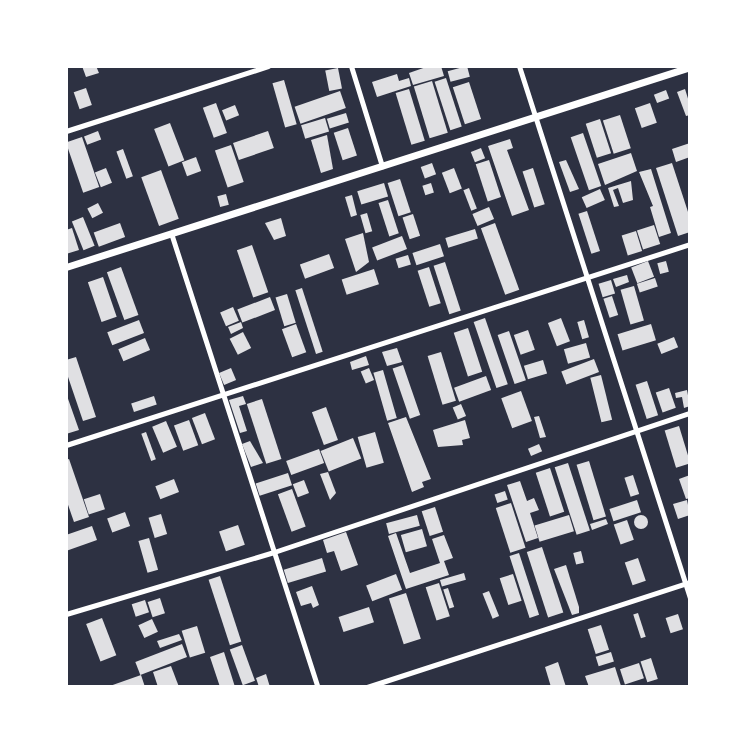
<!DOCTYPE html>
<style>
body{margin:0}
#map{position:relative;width:756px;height:753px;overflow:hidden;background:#2d3142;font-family:Signika,sans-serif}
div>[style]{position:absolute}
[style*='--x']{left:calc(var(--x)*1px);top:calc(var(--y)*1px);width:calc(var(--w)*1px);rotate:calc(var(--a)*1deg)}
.building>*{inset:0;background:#e0e0e3;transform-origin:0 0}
.round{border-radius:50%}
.minor>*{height:5px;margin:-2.5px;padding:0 2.5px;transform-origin:2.5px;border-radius:2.5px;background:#fff}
.tertiary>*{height:7px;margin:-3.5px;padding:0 3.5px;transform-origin:3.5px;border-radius:3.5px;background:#fff}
span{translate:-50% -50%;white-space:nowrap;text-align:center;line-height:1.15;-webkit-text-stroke:4.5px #fff;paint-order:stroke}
.frame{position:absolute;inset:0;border:68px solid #fff;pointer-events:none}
</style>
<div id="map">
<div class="building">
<div style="clip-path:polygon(82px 66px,96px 66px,99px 73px,86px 77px)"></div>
<div style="clip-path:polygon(429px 66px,441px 66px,444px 76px,413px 85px,409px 73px)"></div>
<div style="left:467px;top:66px;width:11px;height:20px;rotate:75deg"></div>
<div style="left:338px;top:68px;width:21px;height:13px;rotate:79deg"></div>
<div style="clip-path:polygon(397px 74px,399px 81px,409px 78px,411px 86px,377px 97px,372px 82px)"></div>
<div style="left:446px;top:78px;width:51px;height:12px;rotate:72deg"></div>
<div style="left:284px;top:80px;width:46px;height:12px;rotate:74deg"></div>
<div style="left:432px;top:81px;width:54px;height:19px;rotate:73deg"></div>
<div style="left:469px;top:82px;width:39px;height:17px;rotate:72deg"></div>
<div style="left:86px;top:88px;width:18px;height:13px;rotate:71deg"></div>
<div style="left:409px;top:89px;width:54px;height:14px;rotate:73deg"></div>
<div style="clip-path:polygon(685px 89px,690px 105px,690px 115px,686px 116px,677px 92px)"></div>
<div style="left:666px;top:90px;width:9px;height:13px;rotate:69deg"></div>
<div style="left:340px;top:91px;width:18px;height:48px;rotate:71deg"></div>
<div style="left:216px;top:103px;width:32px;height:14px;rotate:70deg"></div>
<div style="left:650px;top:103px;width:21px;height:16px;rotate:71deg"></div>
<div style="left:235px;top:105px;width:11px;height:14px;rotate:68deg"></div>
<div style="left:346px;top:113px;width:10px;height:20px;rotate:73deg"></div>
<div style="left:620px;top:115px;width:35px;height:18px;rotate:72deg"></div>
<div style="left:325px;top:118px;width:14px;height:25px;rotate:73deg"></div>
<div style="left:600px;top:119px;width:36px;height:15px;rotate:72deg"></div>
<div style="left:170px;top:123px;width:40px;height:17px;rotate:69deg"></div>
<div style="left:348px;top:128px;width:29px;height:15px;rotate:72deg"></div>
<div style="left:98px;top:131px;width:9px;height:15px;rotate:69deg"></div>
<div style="left:268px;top:131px;width:18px;height:37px;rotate:71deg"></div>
<div style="left:583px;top:133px;width:56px;height:13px;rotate:71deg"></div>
<div style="clip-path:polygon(327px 135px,333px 169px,321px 173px,311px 140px)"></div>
<div style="left:82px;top:137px;width:53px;height:17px;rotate:71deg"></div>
<div style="clip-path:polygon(510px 139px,513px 148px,507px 150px,529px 210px,512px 216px,488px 146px)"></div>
<div style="clip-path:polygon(690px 143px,690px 157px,676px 162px,672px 149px)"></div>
<div style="left:231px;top:145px;width:39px;height:17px;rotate:71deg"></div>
<div style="left:481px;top:148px;width:11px;height:11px;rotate:68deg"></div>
<div style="left:123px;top:149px;width:29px;height:7px;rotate:70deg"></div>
<div style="clip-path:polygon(631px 153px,637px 171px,605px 185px,598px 164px)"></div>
<div style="left:196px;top:157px;width:15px;height:15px;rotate:70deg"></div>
<div style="left:489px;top:160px;width:39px;height:14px;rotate:72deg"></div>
<div style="clip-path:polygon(566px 160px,579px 189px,570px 192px,559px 162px)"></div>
<div style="left:432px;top:163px;width:12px;height:12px;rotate:70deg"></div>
<div style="clip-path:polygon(672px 163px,690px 218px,690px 232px,678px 236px,656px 168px)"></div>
<div style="left:106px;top:168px;width:16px;height:12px;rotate:68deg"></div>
<div style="left:454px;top:168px;width:22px;height:13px;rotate:69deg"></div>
<div style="left:533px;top:168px;width:38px;height:11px;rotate:72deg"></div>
<div style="clip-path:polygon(651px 169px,671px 233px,659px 237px,650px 207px,653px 206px,639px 172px)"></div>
<div style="left:161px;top:170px;width:52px;height:21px;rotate:70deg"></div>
<div style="left:400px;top:179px;width:35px;height:13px;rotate:72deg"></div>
<div style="clip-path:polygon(631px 181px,633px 200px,623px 203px,618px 188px,613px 190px,619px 206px,614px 207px,608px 188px)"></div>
<div style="left:384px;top:183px;width:14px;height:28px;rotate:73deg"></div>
<div style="left:431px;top:183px;width:10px;height:9px;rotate:73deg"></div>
<div style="left:469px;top:188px;width:22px;height:6px;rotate:69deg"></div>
<div style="left:600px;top:189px;width:12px;height:20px;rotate:66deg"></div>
<div style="left:226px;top:194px;width:11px;height:9px;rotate:75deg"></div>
<div style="clip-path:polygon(352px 195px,357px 215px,351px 217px,345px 197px)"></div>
<div style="left:388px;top:200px;width:35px;height:10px;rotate:72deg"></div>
<div style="left:98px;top:203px;width:11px;height:12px;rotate:63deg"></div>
<div style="left:489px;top:207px;width:13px;height:18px;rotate:67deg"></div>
<div style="left:587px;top:211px;width:42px;height:9px;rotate:72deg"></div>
<div style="left:367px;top:213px;width:19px;height:7px;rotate:74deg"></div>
<div style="left:413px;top:214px;width:23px;height:11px;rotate:72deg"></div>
<div style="left:83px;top:217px;width:31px;height:12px;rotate:68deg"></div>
<div style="clip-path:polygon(281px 218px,286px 236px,274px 240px,265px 223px)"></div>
<div style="left:120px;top:223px;width:15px;height:28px;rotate:70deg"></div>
<div style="left:495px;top:223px;width:71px;height:15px;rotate:70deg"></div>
<div style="left:654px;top:225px;width:20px;height:18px;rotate:72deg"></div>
<div style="clip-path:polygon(72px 228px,79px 250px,66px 254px,66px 230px)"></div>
<div style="left:475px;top:229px;width:10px;height:31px;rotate:73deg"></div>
<div style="left:636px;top:231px;width:21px;height:15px;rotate:73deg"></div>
<div style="clip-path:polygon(363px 233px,369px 262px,356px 272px,345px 239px)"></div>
<div style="left:402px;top:236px;width:14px;height:32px;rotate:69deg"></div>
<div style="left:440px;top:244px;width:13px;height:29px;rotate:72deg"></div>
<div style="left:252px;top:245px;width:50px;height:16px;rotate:71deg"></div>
<div style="left:329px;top:254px;width:15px;height:31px;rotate:70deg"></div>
<div style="left:408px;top:255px;width:10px;height:13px;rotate:73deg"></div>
<div style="left:648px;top:261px;width:17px;height:18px;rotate:69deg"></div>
<div style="left:666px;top:261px;width:11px;height:9px;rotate:75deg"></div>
<div style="left:445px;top:262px;width:51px;height:12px;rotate:72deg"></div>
<div style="left:121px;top:267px;width:51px;height:15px;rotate:70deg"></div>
<div style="left:429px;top:267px;width:38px;height:12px;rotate:72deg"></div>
<div style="left:374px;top:269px;width:16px;height:34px;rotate:72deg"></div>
<div style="clip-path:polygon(627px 275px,629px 282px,616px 287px,613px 279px)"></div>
<div style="left:103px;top:277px;width:42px;height:16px;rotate:71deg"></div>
<div style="left:655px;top:278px;width:9px;height:19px;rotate:72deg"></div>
<div style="left:611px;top:280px;width:14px;height:13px;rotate:73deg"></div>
<div style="left:634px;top:286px;width:36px;height:14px;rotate:74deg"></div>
<div style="left:302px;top:288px;width:67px;height:7px;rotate:72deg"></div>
<div style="left:287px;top:294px;width:30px;height:12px;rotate:73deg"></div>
<div style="left:612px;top:296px;width:20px;height:9px;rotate:72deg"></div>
<div style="left:270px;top:297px;width:14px;height:35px;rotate:69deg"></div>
<div style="left:233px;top:307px;width:15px;height:14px;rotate:67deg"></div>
<div style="left:485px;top:318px;width:70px;height:12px;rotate:71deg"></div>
<div style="left:561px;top:318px;width:25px;height:14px;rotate:69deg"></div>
<div style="left:139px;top:320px;width:14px;height:34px;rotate:69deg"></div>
<div style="left:584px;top:320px;width:18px;height:7px;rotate:74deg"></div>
<div style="clip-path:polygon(241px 322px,243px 328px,231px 334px,228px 327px)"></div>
<div style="left:296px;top:324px;width:30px;height:15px;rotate:70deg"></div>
<div style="left:651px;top:324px;width:17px;height:35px;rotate:73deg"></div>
<div style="left:468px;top:328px;width:46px;height:15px;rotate:72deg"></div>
<div style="left:528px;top:330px;width:21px;height:15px;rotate:71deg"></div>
<div style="left:509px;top:331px;width:52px;height:12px;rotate:71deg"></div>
<div style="left:243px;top:332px;width:18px;height:15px;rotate:63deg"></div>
<div style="left:674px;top:337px;width:11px;height:18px;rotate:68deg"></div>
<div style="left:145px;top:338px;width:13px;height:29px;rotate:67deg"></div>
<div style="left:586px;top:343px;width:15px;height:23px;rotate:74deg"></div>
<div style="clip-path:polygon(397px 348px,402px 362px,387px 366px,382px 352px)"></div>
<div style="left:441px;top:352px;width:51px;height:14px;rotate:73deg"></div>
<div style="clip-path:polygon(366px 356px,369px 365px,352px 370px,350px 362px)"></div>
<div style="clip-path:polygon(76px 357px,96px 417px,83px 421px,66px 371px,66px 360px)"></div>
<div style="left:594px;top:359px;width:14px;height:35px;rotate:69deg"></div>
<div style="left:543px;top:360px;width:14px;height:20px;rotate:73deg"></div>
<div style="left:403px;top:365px;width:53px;height:11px;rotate:71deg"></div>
<div style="left:231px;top:368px;width:13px;height:13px;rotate:67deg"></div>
<div style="left:369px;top:368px;width:13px;height:9px;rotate:67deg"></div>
<div style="left:383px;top:370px;width:50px;height:10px;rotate:74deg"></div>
<div style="left:601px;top:375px;width:46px;height:11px;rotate:76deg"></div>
<div style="left:486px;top:376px;width:15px;height:34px;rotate:70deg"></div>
<div style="left:647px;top:381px;width:36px;height:12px;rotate:72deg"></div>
<div style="left:669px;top:388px;width:21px;height:14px;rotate:71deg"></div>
<div style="clip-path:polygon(687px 390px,690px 406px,684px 408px,682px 397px,676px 398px,675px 393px)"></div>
<div style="left:521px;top:391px;width:32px;height:21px;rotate:70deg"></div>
<div style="clip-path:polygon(66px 393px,79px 430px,66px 434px)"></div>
<div style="left:154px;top:396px;width:9px;height:24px;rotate:72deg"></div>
<div style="clip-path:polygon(243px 396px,246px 404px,239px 406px,247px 431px,240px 433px,229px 400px)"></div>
<div style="left:262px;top:399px;width:63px;height:16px;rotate:72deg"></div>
<div style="left:461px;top:404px;width:13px;height:9px;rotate:67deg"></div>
<div style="left:326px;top:407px;width:35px;height:15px;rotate:70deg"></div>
<div style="left:205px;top:413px;width:28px;height:14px;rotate:69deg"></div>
<div style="clip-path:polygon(539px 416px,546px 437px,540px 438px,534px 417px)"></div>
<div style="clip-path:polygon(406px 417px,431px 479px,422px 482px,424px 487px,412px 492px,388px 423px)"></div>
<div style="left:189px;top:420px;width:27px;height:16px;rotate:70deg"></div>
<div style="clip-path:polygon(465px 420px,470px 438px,462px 440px,463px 445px,438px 447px,433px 430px)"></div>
<div style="left:166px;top:421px;width:28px;height:15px;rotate:67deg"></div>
<div style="left:679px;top:426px;width:39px;height:15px;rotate:73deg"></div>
<div style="left:146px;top:432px;width:29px;height:5px;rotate:70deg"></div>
<div style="left:375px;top:432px;width:32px;height:18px;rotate:74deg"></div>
<div style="left:353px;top:438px;width:22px;height:35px;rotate:68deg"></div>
<div style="clip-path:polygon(250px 441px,263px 463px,251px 467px,242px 444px)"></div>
<div style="left:539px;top:444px;width:8px;height:12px;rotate:67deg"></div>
<div style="left:319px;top:449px;width:15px;height:35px;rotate:70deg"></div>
<div style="clip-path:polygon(69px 459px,89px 517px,74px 522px,66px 499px,66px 460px)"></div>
<div style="left:589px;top:461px;width:58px;height:13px;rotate:73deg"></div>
<div style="left:568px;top:463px;width:71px;height:14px;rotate:72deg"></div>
<div style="left:550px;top:468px;width:46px;height:15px;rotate:72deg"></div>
<div style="clip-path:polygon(328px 472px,336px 493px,330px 500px,320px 474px)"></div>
<div style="left:288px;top:473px;width:13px;height:34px;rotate:72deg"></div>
<div style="left:633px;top:475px;width:20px;height:9px;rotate:72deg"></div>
<div style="clip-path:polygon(690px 475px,690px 498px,686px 499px,679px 479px)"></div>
<div style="left:174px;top:479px;width:14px;height:20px;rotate:69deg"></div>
<div style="left:304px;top:480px;width:14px;height:12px;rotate:69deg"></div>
<div style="clip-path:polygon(520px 481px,527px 501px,534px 498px,539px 510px,530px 513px,538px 538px,526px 542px,507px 485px)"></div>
<div style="left:292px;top:489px;width:40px;height:15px;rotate:70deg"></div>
<div style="left:505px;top:491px;width:9px;height:11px;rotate:72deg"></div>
<div style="left:100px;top:494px;width:16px;height:17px;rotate:72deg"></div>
<div style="left:637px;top:500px;width:13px;height:29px;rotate:72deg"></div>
<div style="clip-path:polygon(687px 500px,690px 515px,678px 519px,673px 504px)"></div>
<div style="left:511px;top:503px;width:47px;height:16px;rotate:72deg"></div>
<div style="left:435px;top:507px;width:26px;height:14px;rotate:72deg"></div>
<div style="left:125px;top:512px;width:15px;height:19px;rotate:70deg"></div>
<div style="left:161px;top:514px;width:21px;height:13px;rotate:73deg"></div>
<div class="round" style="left:634px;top:515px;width:14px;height:14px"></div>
<div style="left:417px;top:515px;width:11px;height:32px;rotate:75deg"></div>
<div style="left:569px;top:515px;width:17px;height:36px;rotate:73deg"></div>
<div style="clip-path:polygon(606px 519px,608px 524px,592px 530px,590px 524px)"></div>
<div style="left:627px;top:520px;width:21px;height:14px;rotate:71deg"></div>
<div style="left:238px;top:525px;width:21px;height:20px;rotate:71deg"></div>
<div style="clip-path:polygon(92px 526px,97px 540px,66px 551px,66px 535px)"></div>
<div style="left:422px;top:529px;width:18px;height:22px;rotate:74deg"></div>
<div style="clip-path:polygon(346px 532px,358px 565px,341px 571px,334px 551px,327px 553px,323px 540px)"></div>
<div style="clip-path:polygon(396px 533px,410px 573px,440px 563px,432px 539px,444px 535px,453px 558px,444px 561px,449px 575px,406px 589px,388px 536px)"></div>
<div style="left:149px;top:538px;width:33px;height:11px;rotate:74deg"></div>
<div style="left:542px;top:547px;width:69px;height:16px;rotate:72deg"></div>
<div style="left:581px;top:551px;width:12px;height:8px;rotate:76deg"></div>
<div style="left:519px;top:553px;width:65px;height:10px;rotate:72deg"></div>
<div style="left:322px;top:558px;width:14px;height:40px;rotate:73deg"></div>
<div style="left:638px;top:558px;width:24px;height:14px;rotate:71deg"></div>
<div style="clip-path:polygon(566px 565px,579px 607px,579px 613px,572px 615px,554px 569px)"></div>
<div style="left:464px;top:573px;width:7px;height:25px;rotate:74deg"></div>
<div style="left:396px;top:574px;width:17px;height:32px;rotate:69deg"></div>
<div style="left:513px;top:574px;width:28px;height:14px;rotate:72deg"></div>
<div style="left:220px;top:576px;width:69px;height:12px;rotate:72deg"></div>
<div style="left:439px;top:583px;width:35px;height:14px;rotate:72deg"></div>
<div style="clip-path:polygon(312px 586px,319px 605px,313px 608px,311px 603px,301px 606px,296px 592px)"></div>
<div style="left:448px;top:588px;width:20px;height:5px;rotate:72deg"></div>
<div style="left:489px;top:591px;width:27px;height:7px;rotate:68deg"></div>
<div style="left:406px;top:593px;width:48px;height:18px;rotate:72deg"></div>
<div style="left:160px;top:598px;width:16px;height:13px;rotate:72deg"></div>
<div style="left:145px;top:600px;width:13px;height:14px;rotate:72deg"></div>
<div style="left:369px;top:607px;width:16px;height:32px;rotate:72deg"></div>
<div style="left:638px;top:613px;width:25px;height:5px;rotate:72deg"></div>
<div style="left:678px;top:614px;width:16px;height:13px;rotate:72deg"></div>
<div style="left:102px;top:618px;width:40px;height:17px;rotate:69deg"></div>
<div style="left:152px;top:619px;width:14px;height:15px;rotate:65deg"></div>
<div style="left:601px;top:625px;width:26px;height:14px;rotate:72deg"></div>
<div style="left:197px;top:626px;width:28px;height:16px;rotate:73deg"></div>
<div style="clip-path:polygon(179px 634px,182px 640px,160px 648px,157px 641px)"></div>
<div style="left:182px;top:644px;width:14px;height:50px;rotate:69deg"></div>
<div style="left:242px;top:645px;width:38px;height:13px;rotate:70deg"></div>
<div style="clip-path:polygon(224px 652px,235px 687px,220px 687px,210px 657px)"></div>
<div style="left:611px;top:652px;width:10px;height:16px;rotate:73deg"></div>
<div style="left:651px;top:658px;width:22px;height:11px;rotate:72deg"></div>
<div style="clip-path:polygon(558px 662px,566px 687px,551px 687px,545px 667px)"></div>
<div style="left:639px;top:663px;width:16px;height:20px;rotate:72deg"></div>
<div style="clip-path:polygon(171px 666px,179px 687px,158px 687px,153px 672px)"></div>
<div style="clip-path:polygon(615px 667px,621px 686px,589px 687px,585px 676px)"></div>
<div style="clip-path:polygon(266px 674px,270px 687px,259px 687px,256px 678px)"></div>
<div style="clip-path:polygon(141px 675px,145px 687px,107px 687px)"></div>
</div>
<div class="minor">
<div style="--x:351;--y:66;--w:105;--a:72.8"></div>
<div style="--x:519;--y:66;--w:559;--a:72.18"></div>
<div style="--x:66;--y:131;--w:212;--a:-17.8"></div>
<div style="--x:171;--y:233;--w:477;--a:72.1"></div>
<div style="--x:66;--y:445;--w:656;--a:-17.85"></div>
<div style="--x:66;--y:614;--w:217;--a:-16.6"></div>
<div style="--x:274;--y:552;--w:439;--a:-18.5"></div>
<div style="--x:367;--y:687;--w:340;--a:-18"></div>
</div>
<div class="tertiary">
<div style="--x:66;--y:267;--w:655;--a:-17.77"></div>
</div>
<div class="frame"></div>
</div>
